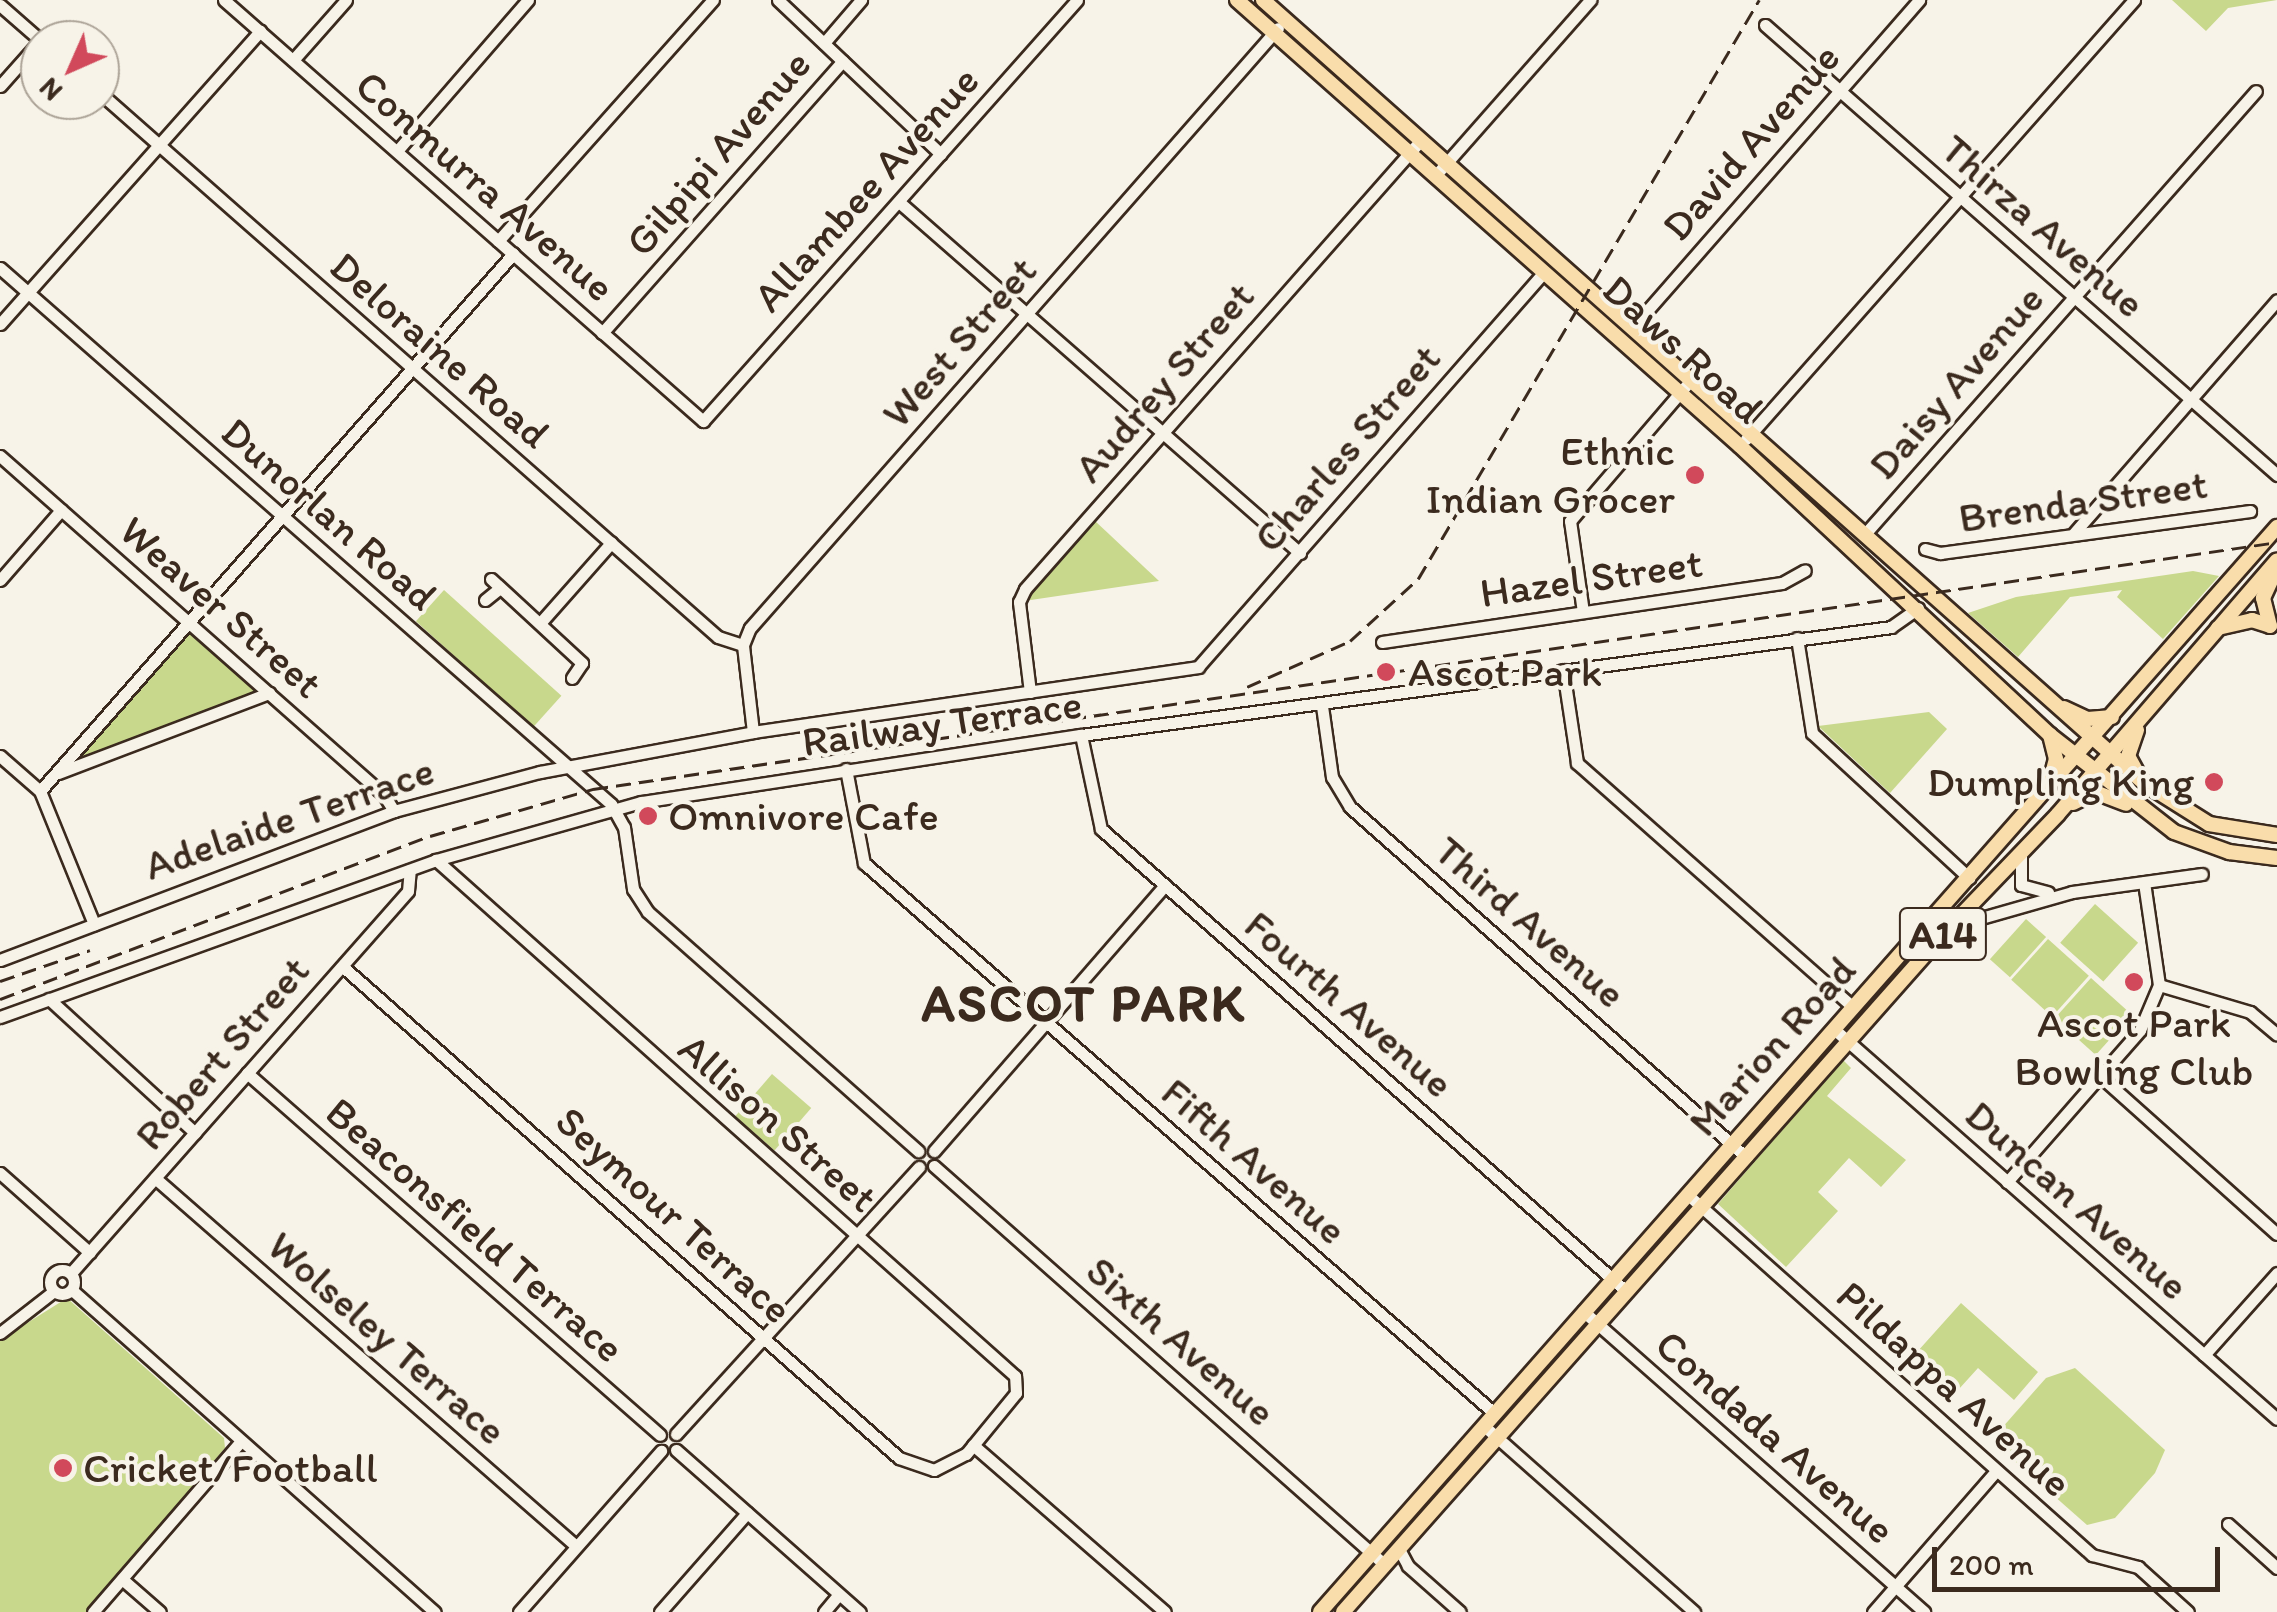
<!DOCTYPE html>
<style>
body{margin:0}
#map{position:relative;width:2277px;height:1612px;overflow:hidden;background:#f7f3e8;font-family:Itim,sans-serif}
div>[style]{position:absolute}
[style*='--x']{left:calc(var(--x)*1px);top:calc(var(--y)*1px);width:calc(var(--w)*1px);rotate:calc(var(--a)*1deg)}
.green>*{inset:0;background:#c8d88c;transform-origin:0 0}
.roads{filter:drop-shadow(2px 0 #3b2a1e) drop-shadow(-2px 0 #3b2a1e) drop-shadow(0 2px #3b2a1e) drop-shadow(0 -2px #3b2a1e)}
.minor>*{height:11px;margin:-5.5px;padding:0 5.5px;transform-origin:5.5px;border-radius:5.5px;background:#f7f3e8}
.minor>.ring{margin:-5.5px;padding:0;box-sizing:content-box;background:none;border:11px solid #f7f3e8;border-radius:50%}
.major>*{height:14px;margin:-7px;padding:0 7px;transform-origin:7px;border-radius:7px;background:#f9ddab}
.rail>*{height:2.5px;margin-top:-1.25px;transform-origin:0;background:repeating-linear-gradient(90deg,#3b2a1e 0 15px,transparent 0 23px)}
.dots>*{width:28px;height:28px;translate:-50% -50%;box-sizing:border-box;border:5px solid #f7f3e8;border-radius:50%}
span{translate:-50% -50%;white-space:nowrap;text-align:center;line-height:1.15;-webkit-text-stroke:8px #f7f3e8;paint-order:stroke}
.shield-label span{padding:2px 8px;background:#f7f3e8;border:2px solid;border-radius:8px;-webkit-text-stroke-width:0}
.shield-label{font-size:40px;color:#3b2a1e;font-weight:700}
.street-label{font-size:42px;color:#3b2a1e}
.poi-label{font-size:42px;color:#3b2a1e}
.right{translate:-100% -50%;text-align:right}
.left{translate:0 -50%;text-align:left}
.district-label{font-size:52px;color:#3b2a1e;font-weight:700;letter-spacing:2.5px}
.north{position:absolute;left:20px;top:20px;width:100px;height:100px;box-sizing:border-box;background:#f7f3e8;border:2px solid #aca397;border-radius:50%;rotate:225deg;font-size:28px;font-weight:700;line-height:40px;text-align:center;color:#3b2a1e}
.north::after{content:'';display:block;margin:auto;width:35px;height:45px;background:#d1495b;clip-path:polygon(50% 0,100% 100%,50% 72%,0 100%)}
.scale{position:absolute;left:1932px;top:1547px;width:288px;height:45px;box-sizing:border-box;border:5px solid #3b2a1e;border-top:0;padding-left:12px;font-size:30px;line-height:35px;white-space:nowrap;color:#3b2a1e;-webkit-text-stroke:8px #f7f3e8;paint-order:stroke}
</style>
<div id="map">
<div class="green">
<div style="clip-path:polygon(2172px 0,2277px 0,2228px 8px,2206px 31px)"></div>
<div style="clip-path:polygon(1094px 520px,1159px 581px,1024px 601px,1028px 592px)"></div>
<div style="clip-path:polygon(2193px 571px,2219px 576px,2163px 639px,2117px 597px,2122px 590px,2070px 597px,2018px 657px,1968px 613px,2016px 597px)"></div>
<div style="left:444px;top:590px;width:158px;height:42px;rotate:42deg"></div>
<div style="clip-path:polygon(189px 630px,259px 693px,72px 762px)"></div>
<div style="clip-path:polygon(1929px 712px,1947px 729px,1890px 793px,1818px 726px)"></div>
<div style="left:2095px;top:904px;width:58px;height:52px;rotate:42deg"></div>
<div style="left:2026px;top:919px;width:27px;height:54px;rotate:42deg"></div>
<div style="left:2048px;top:939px;width:55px;height:55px;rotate:42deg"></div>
<div style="left:2091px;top:978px;width:55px;height:54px;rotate:42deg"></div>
<div style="clip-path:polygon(1843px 1060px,1851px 1068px,1827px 1096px,1906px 1160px,1881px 1187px,1849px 1158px,1818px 1192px,1838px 1211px,1786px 1267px,1718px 1204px)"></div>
<div style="left:772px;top:1074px;width:52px;height:56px;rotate:41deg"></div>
<div style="clip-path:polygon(67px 1298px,224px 1438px,225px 1448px,86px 1612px,0 1612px,0 1340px)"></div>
<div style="clip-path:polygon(1961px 1303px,2038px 1372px,2014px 1400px,1978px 1368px,1959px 1389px,1917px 1352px)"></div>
<div style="clip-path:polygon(2075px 1368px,2165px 1450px,2155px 1473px,2115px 1518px,2087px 1525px,2002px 1450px,2001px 1429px,2046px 1378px)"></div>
</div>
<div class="roads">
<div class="minor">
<div style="--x:224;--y:0;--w:638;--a:41.31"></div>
<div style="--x:703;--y:421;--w:563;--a:-48.38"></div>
<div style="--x:778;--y:0;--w:224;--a:43.4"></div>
<div style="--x:0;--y:5;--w:53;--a:41.2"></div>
<div style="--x:1765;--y:25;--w:682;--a:41.31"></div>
<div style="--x:824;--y:43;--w:57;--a:-49.3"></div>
<div style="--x:293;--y:60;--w:80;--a:-48.5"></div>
<div style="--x:0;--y:86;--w:60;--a:-48.4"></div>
<div style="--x:100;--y:93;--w:823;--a:41.36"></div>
<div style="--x:718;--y:637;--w:26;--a:18"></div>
<div style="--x:397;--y:151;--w:200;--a:-49.1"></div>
<div style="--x:1435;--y:176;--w:235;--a:-48.6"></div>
<div style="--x:899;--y:202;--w:533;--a:41.2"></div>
<div style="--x:498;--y:241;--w:323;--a:-48.3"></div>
<div style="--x:0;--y:268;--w:813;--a:41.26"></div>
<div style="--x:611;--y:804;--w:26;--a:61"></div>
<div style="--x:624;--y:827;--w:63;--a:81.7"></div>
<div style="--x:633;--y:889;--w:27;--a:57"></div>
<div style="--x:648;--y:912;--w:361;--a:41.5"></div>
<div style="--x:0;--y:324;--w:392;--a:-48.4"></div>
<div style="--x:1632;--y:328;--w:436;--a:-48.8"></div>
<div style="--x:602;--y:333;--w:363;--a:-48.5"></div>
<div style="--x:1746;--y:439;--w:586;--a:-48.53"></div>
<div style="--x:0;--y:456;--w:512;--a:41.44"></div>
<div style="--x:384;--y:795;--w:19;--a:58"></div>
<div style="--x:2074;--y:533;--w:309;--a:-48.9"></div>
<div style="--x:1864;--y:535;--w:592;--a:-48.56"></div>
<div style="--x:1925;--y:549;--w:16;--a:15"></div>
<div style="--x:1940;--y:553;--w:313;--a:-7.7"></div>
<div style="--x:491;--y:579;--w:124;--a:42.7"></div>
<div style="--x:582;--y:663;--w:18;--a:124"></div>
<div style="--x:0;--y:580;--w:93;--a:-48.9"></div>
<div style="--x:485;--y:600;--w:19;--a:-39"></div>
<div style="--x:1583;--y:612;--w:92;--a:-98.1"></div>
<div style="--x:1570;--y:521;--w:186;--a:-49.4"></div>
<div style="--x:541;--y:622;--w:106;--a:-48.5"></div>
<div style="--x:1797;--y:638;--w:96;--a:81"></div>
<div style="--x:1812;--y:733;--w:214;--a:42.7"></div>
<div style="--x:1382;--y:642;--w:404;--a:-8.4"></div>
<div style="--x:1782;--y:583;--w:26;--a:-29"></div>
<div style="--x:1563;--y:670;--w:94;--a:81.4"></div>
<div style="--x:1577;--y:763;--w:368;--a:41.5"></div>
<div style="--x:1030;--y:692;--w:91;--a:-97"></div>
<div style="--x:1019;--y:602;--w:14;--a:-65"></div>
<div style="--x:1025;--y:589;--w:599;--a:-48.59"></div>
<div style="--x:1322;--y:706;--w:72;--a:82"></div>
<div style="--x:1332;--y:777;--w:35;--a:59"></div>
<div style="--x:1350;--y:807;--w:529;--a:41.47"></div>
<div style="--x:753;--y:732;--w:88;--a:-96.6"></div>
<div style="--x:743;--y:645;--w:18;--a:-68"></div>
<div style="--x:750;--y:628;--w:799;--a:-48.65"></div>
<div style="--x:1081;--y:735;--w:96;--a:78"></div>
<div style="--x:1101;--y:829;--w:699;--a:41.35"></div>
<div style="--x:0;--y:756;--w:53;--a:41.2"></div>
<div style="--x:40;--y:791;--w:144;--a:67.9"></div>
<div style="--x:846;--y:769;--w:96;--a:79.2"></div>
<div style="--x:864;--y:863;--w:836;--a:41.12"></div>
<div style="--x:58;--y:773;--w:226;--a:-20.8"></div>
<div style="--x:40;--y:791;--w:716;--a:-48.63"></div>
<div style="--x:2021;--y:854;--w:31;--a:90"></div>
<div style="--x:2021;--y:885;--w:28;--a:15"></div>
<div style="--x:1953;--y:926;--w:124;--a:-15.9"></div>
<div style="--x:2072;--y:892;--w:131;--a:-7.9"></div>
<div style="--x:0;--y:960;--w:421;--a:-20.7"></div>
<div style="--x:394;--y:811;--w:151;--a:-15"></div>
<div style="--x:540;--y:772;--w:217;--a:-10.6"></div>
<div style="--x:753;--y:732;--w:450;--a:-8.3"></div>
<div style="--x:1198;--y:667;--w:525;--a:-48.78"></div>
<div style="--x:342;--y:966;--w:743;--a:41.45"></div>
<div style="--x:899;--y:1458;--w:37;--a:19"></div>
<div style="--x:934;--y:1470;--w:36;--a:-27"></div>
<div style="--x:966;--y:1454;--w:79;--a:-50.7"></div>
<div style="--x:1016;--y:1393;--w:17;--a:-93"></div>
<div style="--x:1015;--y:1376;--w:776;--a:-138.29"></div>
<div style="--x:2159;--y:985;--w:95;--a:16.5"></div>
<div style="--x:2250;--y:1012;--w:35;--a:40"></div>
<div style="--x:49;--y:999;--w:198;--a:42.5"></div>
<div style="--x:0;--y:1017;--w:463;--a:-19.8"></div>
<div style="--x:436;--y:860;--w:213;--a:-15.8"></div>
<div style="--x:641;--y:802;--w:445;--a:-8.7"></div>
<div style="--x:1081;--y:735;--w:817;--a:-7.59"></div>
<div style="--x:1891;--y:627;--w:33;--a:-35"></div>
<div style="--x:1834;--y:1029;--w:590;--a:41.36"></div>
<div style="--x:247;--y:1073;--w:549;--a:41.23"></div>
<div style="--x:2100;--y:1076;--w:237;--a:41.8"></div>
<div style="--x:934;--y:1151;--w:352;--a:-49"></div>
<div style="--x:934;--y:1166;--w:602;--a:41.5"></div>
<div style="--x:0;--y:1173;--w:120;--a:41.6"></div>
<div style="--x:155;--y:1178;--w:559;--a:41.16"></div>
<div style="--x:2007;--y:1182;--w:202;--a:-48.8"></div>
<div style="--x:2140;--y:1030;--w:49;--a:-67.1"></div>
<div style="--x:2159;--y:985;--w:104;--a:-98.3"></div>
<div style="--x:1687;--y:1194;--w:543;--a:41.71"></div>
<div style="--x:2092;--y:1555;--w:48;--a:14.6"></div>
<div style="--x:2138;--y:1567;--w:67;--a:42"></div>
<div class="ring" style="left:50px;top:1270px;width:13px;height:13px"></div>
<div style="--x:71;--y:1273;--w:509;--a:-48.58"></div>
<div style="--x:408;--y:891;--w:21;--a:-85"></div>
<div style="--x:72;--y:1290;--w:485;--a:41.6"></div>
<div style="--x:1583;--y:1311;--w:455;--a:41.4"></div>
<div style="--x:0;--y:1333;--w:68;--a:-37.9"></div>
<div style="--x:2204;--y:1355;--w:110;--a:-48.3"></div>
<div style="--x:1483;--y:1425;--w:282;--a:41.5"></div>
<div style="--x:676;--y:1434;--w:361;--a:-47.7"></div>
<div style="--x:973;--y:1445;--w:254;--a:41"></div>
<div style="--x:676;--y:1450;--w:245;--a:41.4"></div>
<div style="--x:2228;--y:1524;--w:66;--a:41.9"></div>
<div style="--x:1399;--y:1549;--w:19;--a:62"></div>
<div style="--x:1408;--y:1566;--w:69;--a:41.5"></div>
<div style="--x:122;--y:1579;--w:50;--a:41"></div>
<div style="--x:93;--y:1612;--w:226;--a:-49.1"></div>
<div style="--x:519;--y:1612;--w:215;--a:-48.6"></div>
<div style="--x:660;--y:1612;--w:132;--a:-48.7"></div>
<div style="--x:824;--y:1612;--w:23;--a:-50"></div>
<div style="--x:1873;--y:1612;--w:187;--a:-48.9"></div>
</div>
<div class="major">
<div style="--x:1237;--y:0;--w:672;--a:41.56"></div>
<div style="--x:1740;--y:446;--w:424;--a:43"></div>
<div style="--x:2050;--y:735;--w:157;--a:38"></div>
<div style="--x:2174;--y:832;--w:59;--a:20"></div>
<div style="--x:2229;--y:852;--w:48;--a:7.1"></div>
<div style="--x:1263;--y:0;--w:1179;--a:41.63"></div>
<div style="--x:2144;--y:783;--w:77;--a:32.2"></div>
<div style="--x:2209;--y:824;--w:69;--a:9.2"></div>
<div style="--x:2270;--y:626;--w:29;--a:-104"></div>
<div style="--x:2263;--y:598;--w:33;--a:-65"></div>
<div style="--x:2218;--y:628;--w:35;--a:-13"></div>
<div style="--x:2252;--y:620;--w:19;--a:18"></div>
<div style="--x:2064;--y:708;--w:26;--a:25"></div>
<div style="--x:2088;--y:719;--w:24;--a:-5"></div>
<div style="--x:2137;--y:730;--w:28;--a:109"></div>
<div style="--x:2128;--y:756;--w:21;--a:61"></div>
<div style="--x:2049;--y:785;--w:27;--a:-75"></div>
<div style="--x:2056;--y:759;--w:25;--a:-104"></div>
<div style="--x:2073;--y:803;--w:25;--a:-27"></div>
<div style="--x:2095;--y:792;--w:33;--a:21"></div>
<div style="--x:1320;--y:1612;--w:1447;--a:-48.59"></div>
<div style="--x:1343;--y:1612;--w:908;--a:-48.48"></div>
<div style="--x:1945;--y:932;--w:163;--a:-46.2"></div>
<div style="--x:2058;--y:814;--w:335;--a:-49.2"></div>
</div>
</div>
<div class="rail">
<div style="--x:1247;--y:687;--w:113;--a:-24.1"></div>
<div style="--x:1350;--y:641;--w:92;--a:-42.4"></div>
<div style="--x:1418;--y:579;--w:672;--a:-59.5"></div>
<div style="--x:0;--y:981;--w:95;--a:-19"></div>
<div style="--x:0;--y:999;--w:460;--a:-20.8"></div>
<div style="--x:430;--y:836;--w:170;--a:-16.1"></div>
<div style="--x:593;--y:789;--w:1702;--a:-8.34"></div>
</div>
<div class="dots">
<div style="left:1695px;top:475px;background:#d1495b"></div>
<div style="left:1386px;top:672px;background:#d1495b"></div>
<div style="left:2214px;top:782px;background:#d1495b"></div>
<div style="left:648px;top:816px;background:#d1495b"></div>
<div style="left:2134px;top:982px;background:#d1495b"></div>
<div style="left:63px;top:1468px;background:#d1495b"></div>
</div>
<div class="shield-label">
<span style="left:1943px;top:934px">A14</span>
</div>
<div class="street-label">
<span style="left:1751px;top:142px;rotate:-49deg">David Avenue</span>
<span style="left:718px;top:153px;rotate:-49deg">Gilpipi Avenue</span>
<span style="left:485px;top:186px;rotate:41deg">Conmurra Avenue</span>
<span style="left:866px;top:189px;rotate:-48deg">Allambee Avenue</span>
<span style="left:2043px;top:226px;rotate:41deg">Thirza Avenue</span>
<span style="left:959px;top:342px;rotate:-49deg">West Street</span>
<span style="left:1683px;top:349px;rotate:42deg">Daws Road</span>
<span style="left:440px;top:350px;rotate:41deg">Deloraine Road</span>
<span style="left:1164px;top:382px;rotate:-49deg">Audrey Street</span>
<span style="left:1956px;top:382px;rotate:-49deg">Daisy Avenue</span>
<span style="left:1347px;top:448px;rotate:-49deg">Charles Street</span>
<span style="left:2083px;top:501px;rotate:-8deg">Brenda Street</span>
<span style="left:329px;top:514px;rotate:41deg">Dunorlan Road</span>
<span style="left:1591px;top:578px;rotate:-8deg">Hazel Street</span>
<span style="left:221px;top:607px;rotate:41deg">Weaver Street</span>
<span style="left:942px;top:723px;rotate:-8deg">Railway Terrace</span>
<span style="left:289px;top:818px;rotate:-19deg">Adelaide Terrace</span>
<span style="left:1530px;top:922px;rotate:41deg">Third Avenue</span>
<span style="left:1349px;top:1004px;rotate:41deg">Fourth Avenue</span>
<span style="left:1772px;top:1046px;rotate:-48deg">Marion Road</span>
<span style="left:222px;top:1053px;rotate:-49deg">Robert Street</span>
<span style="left:778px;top:1123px;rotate:41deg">Allison Street</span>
<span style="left:1254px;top:1161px;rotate:41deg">Fifth Avenue</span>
<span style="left:2077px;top:1200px;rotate:41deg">Duncan Avenue</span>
<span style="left:674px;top:1215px;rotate:42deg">Seymour Terrace</span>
<span style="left:475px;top:1230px;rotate:41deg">Beaconsfield Terrace</span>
<span style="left:387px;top:1338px;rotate:41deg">Wolseley Terrace</span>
<span style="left:1181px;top:1341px;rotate:41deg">Sixth Avenue</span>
<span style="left:1954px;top:1389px;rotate:42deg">Pildappa Avenue</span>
<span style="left:1775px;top:1437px;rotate:41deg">Condada Avenue</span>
</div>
<div class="poi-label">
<span class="right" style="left:1675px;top:475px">Ethnic<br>Indian Grocer</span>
<span class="left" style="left:1408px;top:672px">Ascot Park</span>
<span class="right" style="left:2194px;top:782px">Dumpling King</span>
<span class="left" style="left:668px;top:816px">Omnivore Cafe</span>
<span style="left:2134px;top:1047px">Ascot Park<br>Bowling Club</span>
<span class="left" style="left:83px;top:1468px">Cricket/Football</span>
</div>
<div class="district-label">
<span style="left:1084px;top:1004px">ASCOT PARK</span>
</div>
<div class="north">N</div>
<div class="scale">200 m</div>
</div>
